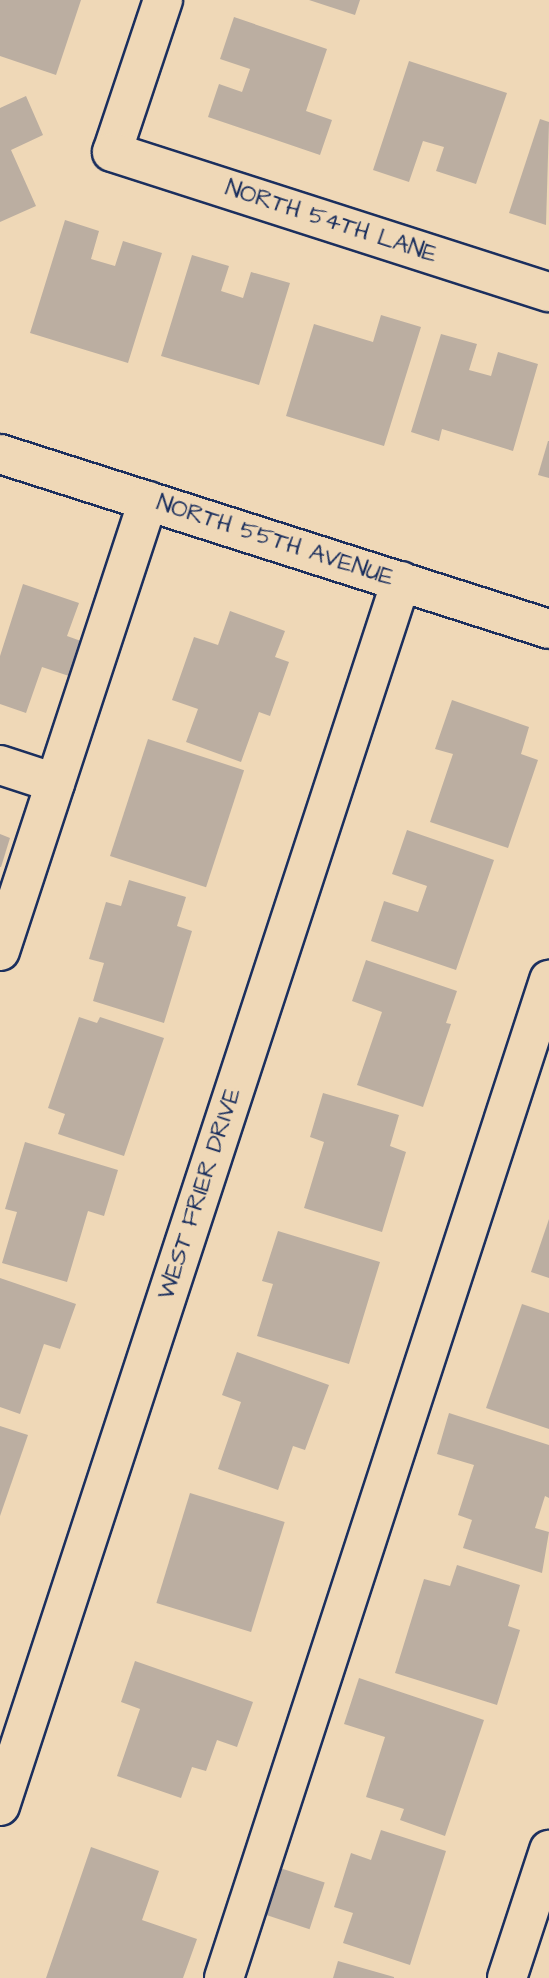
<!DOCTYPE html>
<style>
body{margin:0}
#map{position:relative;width:549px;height:1978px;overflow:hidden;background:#efd8b7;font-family:"Architects Daughter",sans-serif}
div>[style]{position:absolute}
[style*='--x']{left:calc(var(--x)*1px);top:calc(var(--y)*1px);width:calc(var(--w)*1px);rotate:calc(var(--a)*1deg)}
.building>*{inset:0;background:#bbaea1;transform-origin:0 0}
.roads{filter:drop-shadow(2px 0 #1b2f5e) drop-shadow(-2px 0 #1b2f5e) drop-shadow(0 2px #1b2f5e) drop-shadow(0 -2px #1b2f5e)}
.minor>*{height:38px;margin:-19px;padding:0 19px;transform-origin:19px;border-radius:19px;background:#efd8b7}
span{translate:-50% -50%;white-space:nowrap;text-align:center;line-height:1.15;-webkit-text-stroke:5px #efd8b7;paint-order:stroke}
.street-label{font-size:24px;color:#1b2f5e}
</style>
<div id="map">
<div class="building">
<div style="clip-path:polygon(0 0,81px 0,56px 75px,0 56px)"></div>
<div style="clip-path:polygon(309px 0,360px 0,355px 15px)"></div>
<div style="clip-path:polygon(234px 17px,327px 49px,306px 111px,332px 120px,320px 155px,208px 117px,219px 84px,242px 92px,250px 69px,220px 59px)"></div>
<div style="clip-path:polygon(409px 61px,507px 93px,476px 184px,436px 171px,444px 147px,423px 141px,409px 182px,373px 170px)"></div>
<div style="clip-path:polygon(26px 96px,43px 135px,11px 150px,36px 206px,0 222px,0 108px)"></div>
<div style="clip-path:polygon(540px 119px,549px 122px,546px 225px,509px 213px)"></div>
<div style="clip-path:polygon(65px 220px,99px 231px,91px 259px,115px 266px,123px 241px,162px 253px,128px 363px,30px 333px)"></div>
<div style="clip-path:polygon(192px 255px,229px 266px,221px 291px,243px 298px,251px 272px,290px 283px,259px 385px,161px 356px)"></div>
<div style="clip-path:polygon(381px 315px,421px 327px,384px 446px,286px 416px,314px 324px,373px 342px)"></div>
<div style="clip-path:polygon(441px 334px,477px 344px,469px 370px,491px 376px,498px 352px,538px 364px,513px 451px,442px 429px,439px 441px,411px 432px)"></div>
<div style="clip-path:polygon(548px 441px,549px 441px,549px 478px,538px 475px)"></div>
<div style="clip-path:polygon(23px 584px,79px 603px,67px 636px,81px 641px,69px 676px,42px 667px,26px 713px,0 704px,0 656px)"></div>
<div style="clip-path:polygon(230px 611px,285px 631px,275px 657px,289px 662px,270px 716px,259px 712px,241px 762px,186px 742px,198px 709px,172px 700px,194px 637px,218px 645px)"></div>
<div style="clip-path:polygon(452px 700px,529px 727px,521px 754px,538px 760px,508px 848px,430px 822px,453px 754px,435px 749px)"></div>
<div style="left:148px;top:739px;width:101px;height:123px;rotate:18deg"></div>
<div style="clip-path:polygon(407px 830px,494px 860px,456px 970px,371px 941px,384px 901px,418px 912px,427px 886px,392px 874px)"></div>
<div style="clip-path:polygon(0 834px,10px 838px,1px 867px,0 867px)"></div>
<div style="clip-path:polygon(129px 880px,186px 897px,177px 926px,192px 931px,164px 1023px,93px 1001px,104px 963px,89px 959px,106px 902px,121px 906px)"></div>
<div style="clip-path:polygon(366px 960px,457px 991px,446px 1023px,451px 1024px,423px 1107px,357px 1085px,382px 1012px,352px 1001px)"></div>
<div style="clip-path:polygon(79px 1017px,97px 1023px,100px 1017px,164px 1038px,124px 1156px,58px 1134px,65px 1114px,48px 1108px)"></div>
<div style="clip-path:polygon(323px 1093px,399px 1115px,390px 1146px,406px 1152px,382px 1232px,304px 1208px,324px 1142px,310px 1137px)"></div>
<div style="clip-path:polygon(25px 1142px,118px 1170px,104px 1216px,88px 1211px,67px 1282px,2px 1263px,17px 1212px,5px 1209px)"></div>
<div style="clip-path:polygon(549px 1219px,549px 1278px,531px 1272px)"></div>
<div style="clip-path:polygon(278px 1231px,380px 1262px,349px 1364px,257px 1336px,273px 1284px,262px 1281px)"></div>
<div style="clip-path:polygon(0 1278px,76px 1304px,60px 1349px,44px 1344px,20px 1414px,0 1407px)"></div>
<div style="clip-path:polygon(522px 1304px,549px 1313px,549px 1429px,486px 1408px)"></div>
<div style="clip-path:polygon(237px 1352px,329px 1385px,305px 1450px,293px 1446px,278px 1490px,218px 1469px,241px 1402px,222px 1395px)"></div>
<div style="clip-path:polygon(449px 1413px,549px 1445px,549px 1498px,545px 1496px,535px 1528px,549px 1532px,542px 1573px,463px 1548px,472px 1520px,458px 1515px,474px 1465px,437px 1454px)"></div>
<div style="clip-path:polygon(0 1426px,28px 1435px,0 1516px)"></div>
<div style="left:190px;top:1493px;width:99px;height:115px;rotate:17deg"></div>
<div style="clip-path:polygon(457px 1565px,520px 1585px,508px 1626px,520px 1630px,497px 1705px,395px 1673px,424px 1579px,450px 1586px)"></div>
<div style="clip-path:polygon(135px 1661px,253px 1702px,237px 1747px,217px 1740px,206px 1771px,192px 1767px,181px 1798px,117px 1776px,140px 1709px,121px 1702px)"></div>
<div style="clip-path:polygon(359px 1678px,484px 1720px,445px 1836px,400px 1820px,404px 1809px,366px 1797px,385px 1737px,344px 1724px)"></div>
<div style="clip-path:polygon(381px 1830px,446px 1851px,410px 1965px,343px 1943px,353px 1913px,334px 1907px,351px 1853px,371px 1860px)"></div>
<div style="clip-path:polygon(91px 1847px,159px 1871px,142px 1920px,197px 1939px,183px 1978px,46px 1978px)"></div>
<div style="left:280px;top:1868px;width:47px;height:49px;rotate:18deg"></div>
<div style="clip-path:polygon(338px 1961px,394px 1977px,394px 1978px,333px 1978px)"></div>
</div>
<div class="roads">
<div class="minor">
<div style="--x:163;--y:0;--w:160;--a:108.5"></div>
<div style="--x:112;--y:152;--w:459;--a:17.8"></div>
<div style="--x:0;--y:454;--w:576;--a:17.68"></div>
<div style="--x:0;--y:765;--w:58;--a:18.1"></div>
<div style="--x:0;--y:951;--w:474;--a:-71.8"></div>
<div style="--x:0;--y:1806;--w:1289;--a:-71.87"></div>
<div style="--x:224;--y:1978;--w:1050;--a:-71.96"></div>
<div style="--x:507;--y:1978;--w:135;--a:-71.8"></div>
</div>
</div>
<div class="street-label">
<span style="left:331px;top:222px;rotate:18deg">NORTH 54TH LANE</span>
<span style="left:275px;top:541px;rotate:18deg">NORTH 55TH AVENUE</span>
<span style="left:200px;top:1194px;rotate:-72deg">WEST FRIER DRIVE</span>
</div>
</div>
